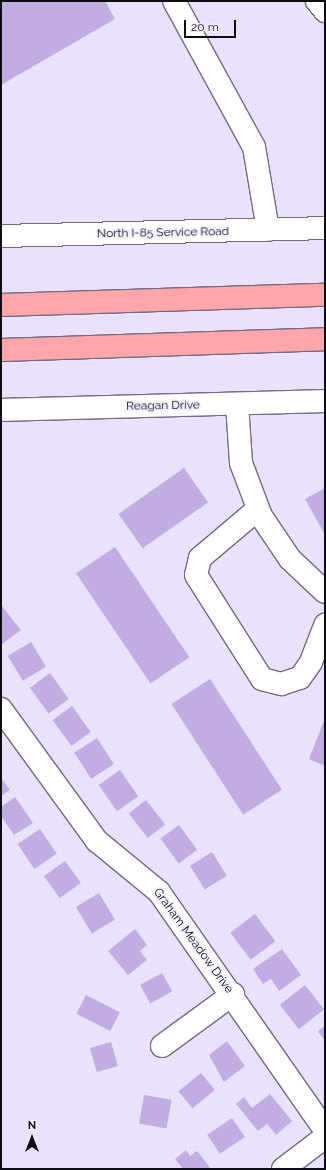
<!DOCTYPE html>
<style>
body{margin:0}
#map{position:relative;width:326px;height:1170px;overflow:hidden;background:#eae1fc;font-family:Raleway,sans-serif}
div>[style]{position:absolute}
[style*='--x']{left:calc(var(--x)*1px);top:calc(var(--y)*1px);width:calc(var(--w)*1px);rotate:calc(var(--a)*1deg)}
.building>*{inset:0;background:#c1ade2;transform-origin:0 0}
.roads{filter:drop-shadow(1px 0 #736a82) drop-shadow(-1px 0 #736a82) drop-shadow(0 1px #736a82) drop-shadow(0 -1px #736a82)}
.minor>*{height:22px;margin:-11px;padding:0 11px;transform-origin:11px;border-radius:11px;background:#fff}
.highway>*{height:22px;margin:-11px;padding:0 11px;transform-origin:11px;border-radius:11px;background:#fea6aa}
span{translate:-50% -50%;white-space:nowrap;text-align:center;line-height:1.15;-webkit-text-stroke:4px #f5f1fc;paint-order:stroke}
.street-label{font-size:12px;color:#0e0b14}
.frame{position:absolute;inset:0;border:2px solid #0e0b14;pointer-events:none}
.north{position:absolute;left:12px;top:1118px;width:40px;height:40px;-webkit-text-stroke:3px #f5f1fc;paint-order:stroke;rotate:0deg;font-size:11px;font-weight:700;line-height:16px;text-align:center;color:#0e0b14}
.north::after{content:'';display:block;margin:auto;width:14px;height:18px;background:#0e0b14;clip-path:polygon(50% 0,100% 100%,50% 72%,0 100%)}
.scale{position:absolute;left:184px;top:20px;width:52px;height:18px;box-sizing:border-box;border:2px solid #0e0b14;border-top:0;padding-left:5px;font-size:12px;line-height:14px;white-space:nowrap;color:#0e0b14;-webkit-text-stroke:3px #f5f1fc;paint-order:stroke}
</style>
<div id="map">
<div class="building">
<div style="clip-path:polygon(1px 1px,105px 1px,115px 19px,1px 85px)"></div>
<div style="left:184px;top:468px;width:42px;height:80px;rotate:55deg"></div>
<div style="clip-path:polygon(325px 488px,325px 535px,305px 499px)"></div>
<div style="left:115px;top:547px;width:133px;height:47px;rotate:56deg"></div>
<div style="clip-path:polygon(1px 605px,21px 630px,1px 645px)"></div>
<div style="left:31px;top:642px;width:29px;height:27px;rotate:59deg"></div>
<div style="left:50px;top:673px;width:32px;height:25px;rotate:54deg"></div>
<div style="left:210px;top:679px;width:132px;height:46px;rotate:57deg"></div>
<div style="left:72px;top:706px;width:32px;height:24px;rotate:54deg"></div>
<div style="clip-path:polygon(325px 718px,325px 766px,309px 759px)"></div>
<div style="left:97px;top:738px;width:31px;height:27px;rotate:57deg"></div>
<div style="left:120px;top:770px;width:32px;height:26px;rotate:55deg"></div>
<div style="clip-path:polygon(1px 778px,10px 790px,1px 796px)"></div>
<div style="clip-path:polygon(15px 797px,33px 823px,14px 835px,1px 816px,1px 807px)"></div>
<div style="left:146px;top:800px;width:31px;height:22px;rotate:52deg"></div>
<div style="left:179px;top:825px;width:31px;height:23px;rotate:54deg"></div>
<div style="left:40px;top:829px;width:30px;height:27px;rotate:56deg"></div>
<div style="left:212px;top:852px;width:28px;height:26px;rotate:58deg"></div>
<div style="left:65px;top:861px;width:27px;height:26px;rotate:54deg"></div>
<div style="left:99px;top:893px;width:31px;height:27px;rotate:59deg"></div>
<div style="left:255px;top:914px;width:34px;height:31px;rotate:53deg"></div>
<div style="clip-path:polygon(135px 929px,147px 945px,140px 951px,147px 960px,128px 975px,108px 951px)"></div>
<div style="clip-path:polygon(282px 949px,301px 975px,279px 991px,271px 979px,263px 984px,253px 969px)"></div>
<div style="left:162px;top:973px;width:21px;height:25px;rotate:61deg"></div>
<div style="left:305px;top:985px;width:31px;height:32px;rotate:52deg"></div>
<div style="left:86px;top:995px;width:38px;height:21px;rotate:27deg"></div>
<div style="clip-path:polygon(325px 1026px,325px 1041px,318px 1031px)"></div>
<div style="clip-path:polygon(227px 1041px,245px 1066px,224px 1082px,209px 1055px)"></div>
<div style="left:111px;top:1042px;width:25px;height:22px;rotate:74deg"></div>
<div style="left:201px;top:1073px;width:22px;height:29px;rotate:51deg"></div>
<div style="clip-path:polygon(270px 1094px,292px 1121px,276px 1135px,267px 1124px,258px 1131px,236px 1104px,244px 1097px,252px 1108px)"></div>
<div style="left:144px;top:1095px;width:28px;height:29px;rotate:10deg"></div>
<div style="left:232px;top:1118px;width:23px;height:30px;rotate:56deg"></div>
<div style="clip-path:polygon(186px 1150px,190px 1156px,197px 1151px,211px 1169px,183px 1169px,175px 1159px)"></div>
</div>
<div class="roads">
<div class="minor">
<div style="--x:174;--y:1;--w:166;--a:61.3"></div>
<div style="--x:254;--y:147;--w:84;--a:80.4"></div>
<div style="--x:317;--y:1;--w:13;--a:51"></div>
<div style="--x:1;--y:236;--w:324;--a:-1.4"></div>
<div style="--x:237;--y:404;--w:59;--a:86.1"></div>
<div style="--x:241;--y:463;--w:57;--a:69.3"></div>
<div style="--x:261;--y:516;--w:52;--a:56"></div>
<div style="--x:290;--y:559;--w:48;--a:43.3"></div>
<div style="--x:1;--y:410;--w:324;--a:-1.6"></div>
<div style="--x:258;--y:509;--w:76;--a:139.8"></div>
<div style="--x:200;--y:558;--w:17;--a:103"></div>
<div style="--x:196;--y:575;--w:123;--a:57.6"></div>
<div style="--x:262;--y:679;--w:20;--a:15"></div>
<div style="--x:281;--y:684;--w:20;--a:-18"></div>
<div style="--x:300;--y:678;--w:19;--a:-55"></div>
<div style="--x:311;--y:662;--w:40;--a:-69"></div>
<div style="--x:1;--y:709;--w:163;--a:54"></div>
<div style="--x:97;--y:841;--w:80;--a:39.4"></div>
<div style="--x:159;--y:892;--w:290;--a:55.1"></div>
<div style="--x:162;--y:1046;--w:88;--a:-36.2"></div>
<div style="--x:283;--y:1169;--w:53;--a:-37.3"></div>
</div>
<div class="highway">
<div style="--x:1;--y:305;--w:324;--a:-1.8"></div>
<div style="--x:1;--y:350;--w:324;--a:-1.9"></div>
</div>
</div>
<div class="street-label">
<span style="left:163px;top:233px;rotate:-1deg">North I-85 Service Road</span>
<span style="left:163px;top:406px;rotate:-1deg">Reagan Drive</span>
<span style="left:193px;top:941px;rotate:54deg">Graham Meadow Drive</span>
</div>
<div class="frame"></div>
<div class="north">N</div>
<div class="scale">20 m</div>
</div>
